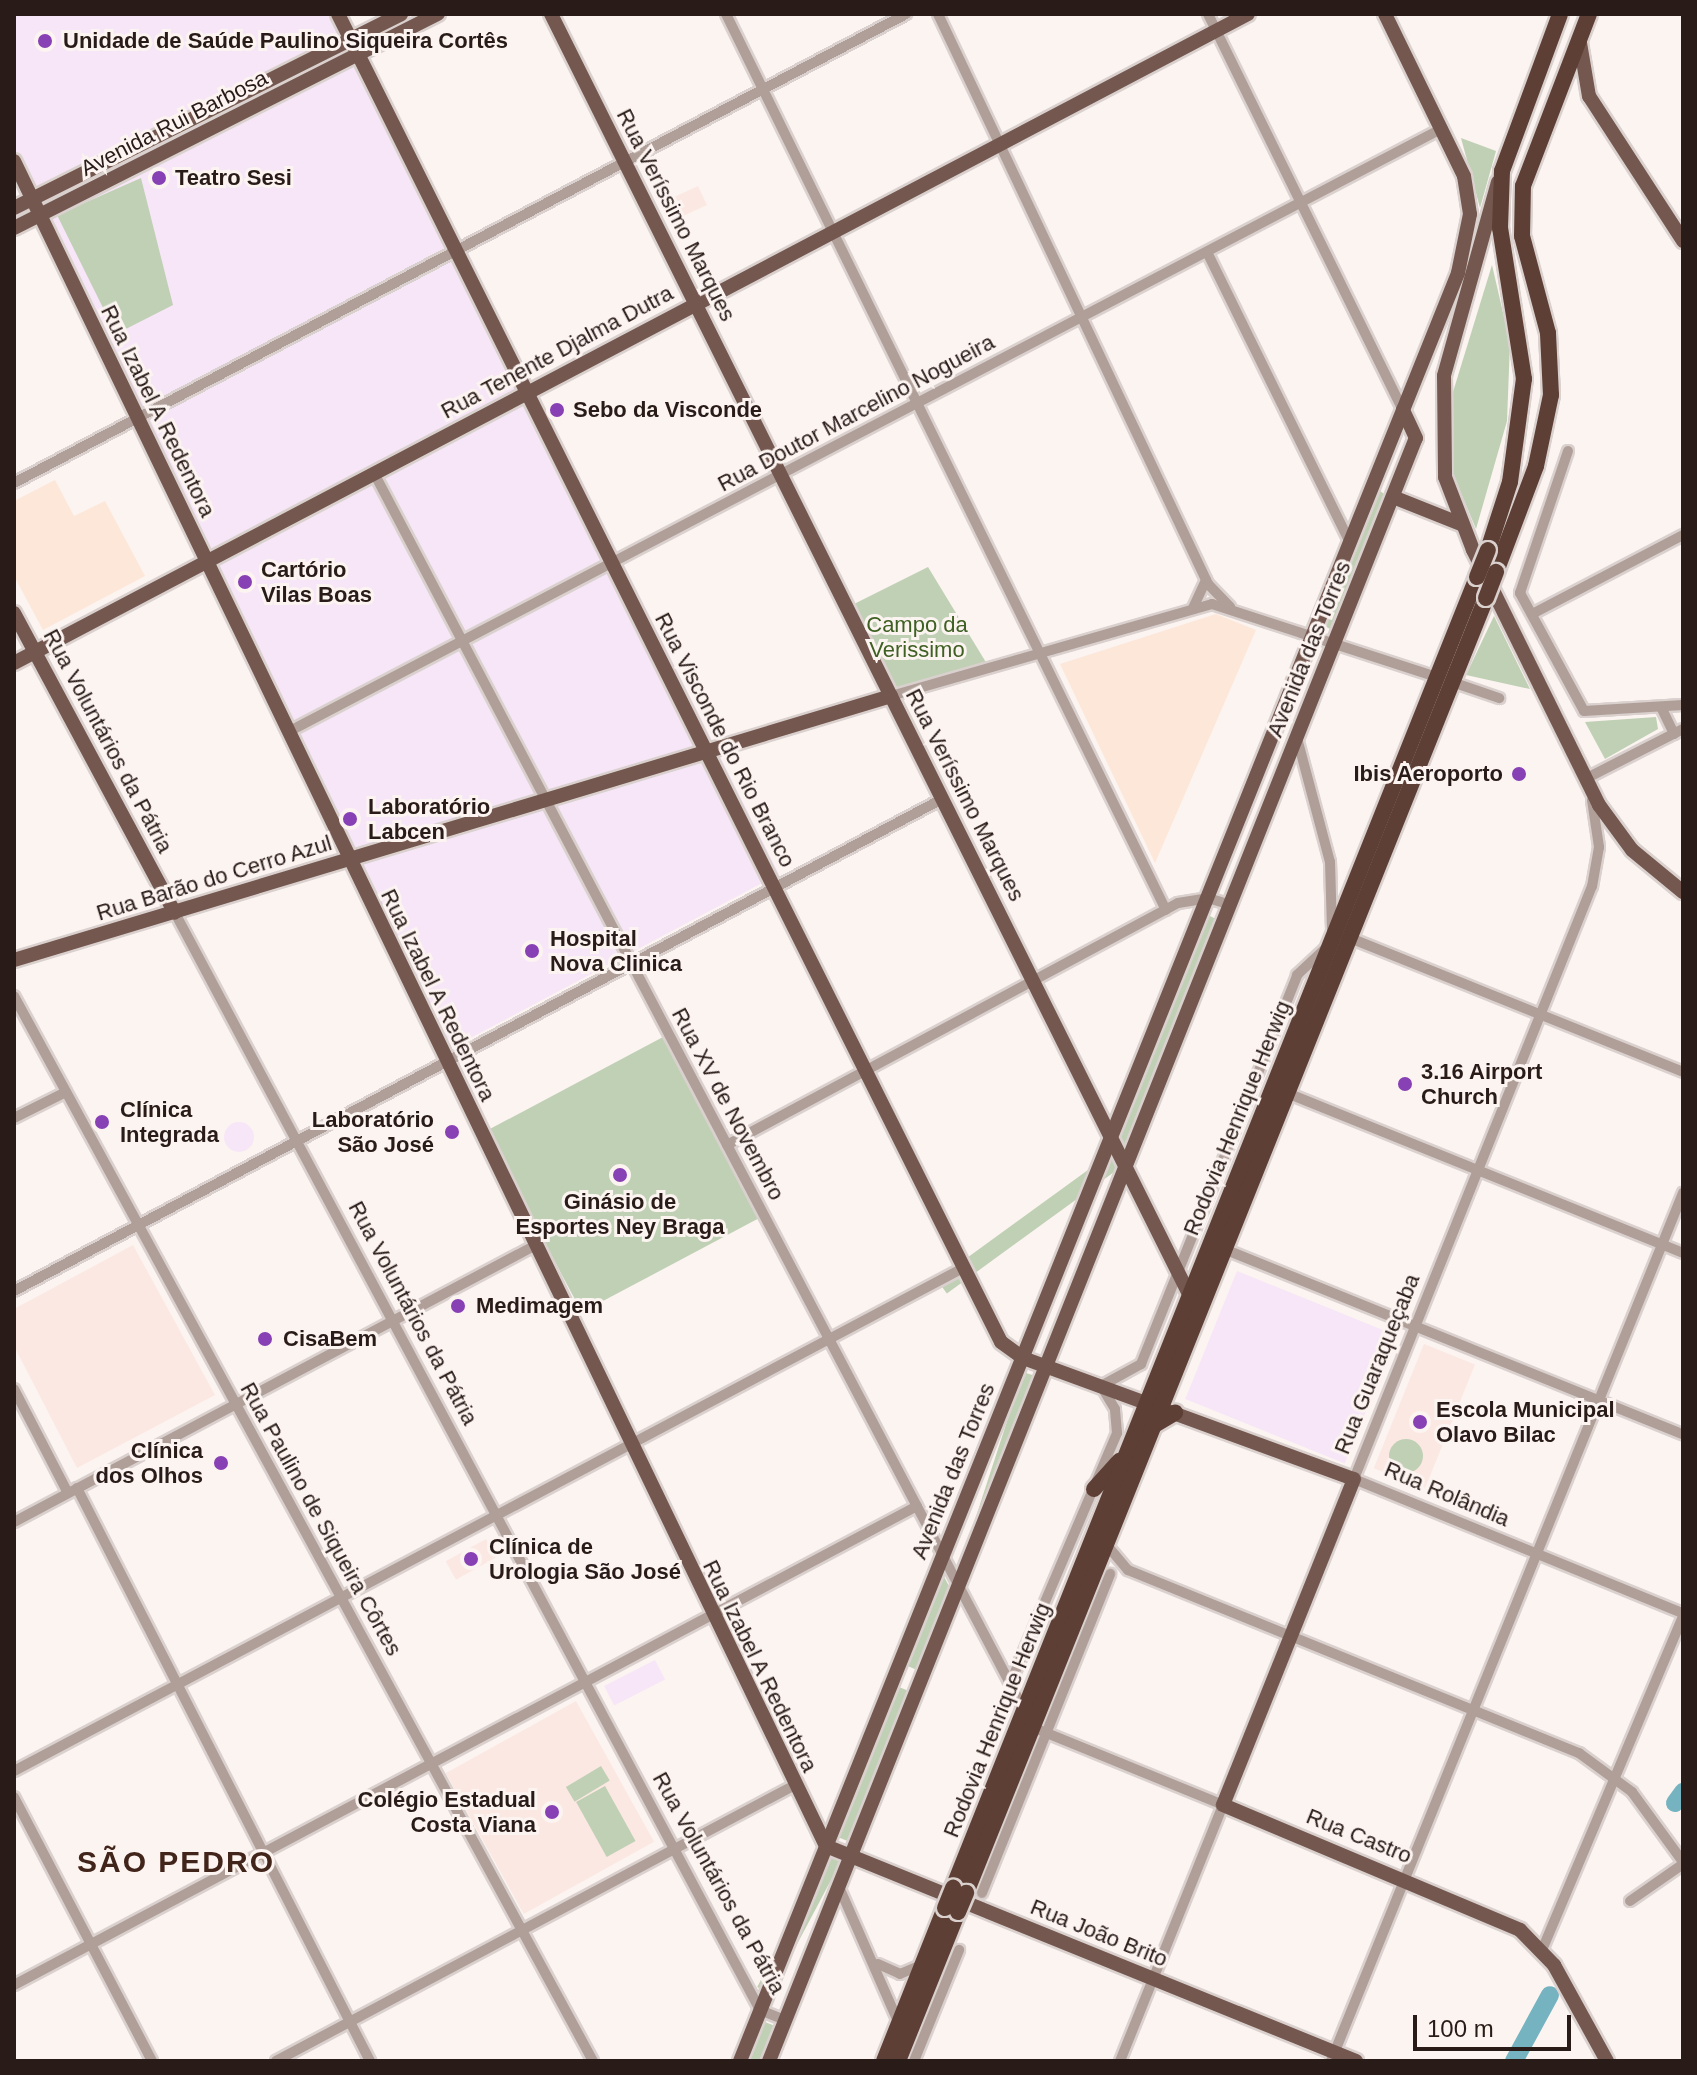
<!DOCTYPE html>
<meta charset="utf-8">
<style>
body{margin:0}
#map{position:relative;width:1697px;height:2075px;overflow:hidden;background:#fcf4f1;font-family:Helvetica,sans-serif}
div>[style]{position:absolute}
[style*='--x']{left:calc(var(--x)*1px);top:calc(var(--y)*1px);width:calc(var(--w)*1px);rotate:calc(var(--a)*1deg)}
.commercial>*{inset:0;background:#f7e6f7;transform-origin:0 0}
.round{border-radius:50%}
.industrial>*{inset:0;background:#fde7d9}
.built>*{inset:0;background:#fbe8e2;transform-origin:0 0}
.green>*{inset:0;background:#c0d0b5;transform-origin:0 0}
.river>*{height:18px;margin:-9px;padding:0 9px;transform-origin:9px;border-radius:9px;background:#75b3c0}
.roads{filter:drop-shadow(2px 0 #dad1ce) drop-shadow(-2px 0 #dad1ce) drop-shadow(0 2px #dad1ce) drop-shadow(0 -2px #dad1ce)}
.minor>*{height:10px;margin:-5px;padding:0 5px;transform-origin:5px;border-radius:5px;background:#b09f99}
.major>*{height:14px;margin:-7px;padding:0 7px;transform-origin:7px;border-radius:7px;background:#74584f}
.highway>*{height:16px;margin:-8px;padding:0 8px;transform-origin:8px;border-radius:8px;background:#5e3f35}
.bridges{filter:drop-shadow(2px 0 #dad1ce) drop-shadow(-2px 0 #dad1ce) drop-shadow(0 2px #dad1ce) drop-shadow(0 -2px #dad1ce)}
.highway-bridge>*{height:16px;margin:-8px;padding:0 8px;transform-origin:8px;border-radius:8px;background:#5e3f35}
.dots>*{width:22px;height:22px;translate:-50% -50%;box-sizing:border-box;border:4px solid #fcf4f1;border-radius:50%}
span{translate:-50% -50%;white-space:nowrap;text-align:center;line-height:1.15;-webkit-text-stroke:6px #fcf4f1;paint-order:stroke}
.poi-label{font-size:22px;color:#291b17;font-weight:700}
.left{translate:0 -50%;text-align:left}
.right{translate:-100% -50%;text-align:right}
.street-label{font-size:22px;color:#291b17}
.park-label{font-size:22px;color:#3f6023}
.district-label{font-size:30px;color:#41241a;font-weight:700;letter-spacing:2px}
.frame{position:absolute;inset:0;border:16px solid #291b17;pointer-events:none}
.scale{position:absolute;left:1413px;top:2015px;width:158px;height:36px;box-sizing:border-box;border:4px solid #291b17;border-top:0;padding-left:10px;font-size:24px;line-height:28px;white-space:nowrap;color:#291b17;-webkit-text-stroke:6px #fcf4f1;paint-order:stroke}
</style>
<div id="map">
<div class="commercial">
<div style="clip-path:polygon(14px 14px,348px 14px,779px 874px,448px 1050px,14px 155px)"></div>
<div class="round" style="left:224px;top:1122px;width:30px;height:30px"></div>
<div style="left:1237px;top:1271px;width:172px;height:138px;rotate:22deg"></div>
<div style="left:655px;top:1660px;width:22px;height:57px;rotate:63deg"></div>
</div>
<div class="industrial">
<div style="clip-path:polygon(55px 480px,74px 516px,105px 501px,145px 576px,43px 630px,14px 576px,14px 501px)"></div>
<div style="clip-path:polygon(1216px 614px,1256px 630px,1155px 863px,1060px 664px)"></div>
</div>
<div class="built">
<div style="left:698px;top:186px;width:21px;height:41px;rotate:65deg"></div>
<div style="clip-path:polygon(133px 1245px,215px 1395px,77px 1468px,14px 1346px,14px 1309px)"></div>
<div style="left:1424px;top:1344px;width:55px;height:134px;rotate:22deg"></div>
<div style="left:486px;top:1539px;width:21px;height:46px;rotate:61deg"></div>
<div style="left:576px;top:1701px;width:161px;height:149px;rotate:61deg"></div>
</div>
<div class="green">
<div style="clip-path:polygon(1461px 138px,1496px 151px,1480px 208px)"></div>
<div style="clip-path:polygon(141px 178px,173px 305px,116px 334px,57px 215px)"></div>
<div style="clip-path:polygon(1492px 265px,1510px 343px,1507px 421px,1476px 529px,1453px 474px,1449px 405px)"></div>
<div style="clip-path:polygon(1376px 488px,1387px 496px,1335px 631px,1321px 625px)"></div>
<div style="clip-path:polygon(928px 567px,987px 664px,894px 691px,850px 606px)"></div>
<div style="clip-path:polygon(1494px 616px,1530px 689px,1466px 675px)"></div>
<div style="clip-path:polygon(1656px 717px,1658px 729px,1605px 759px,1585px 722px)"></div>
<div style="clip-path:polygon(1208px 915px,1218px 920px,1127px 1148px,1116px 1138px)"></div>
<div style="left:663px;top:1037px;width:205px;height:201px;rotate:62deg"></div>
<div style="left:1110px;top:1154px;width:17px;height:214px;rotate:54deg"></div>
<div style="left:1023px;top:1372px;width:13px;height:183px;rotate:18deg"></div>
<div class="round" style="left:1389px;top:1439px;width:34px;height:34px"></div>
<div style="clip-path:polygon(941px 1571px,950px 1588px,917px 1670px,903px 1664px)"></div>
<div style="left:894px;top:1685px;width:16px;height:162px;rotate:22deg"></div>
<div style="left:601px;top:1766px;width:17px;height:41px;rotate:59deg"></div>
<div style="left:605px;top:1786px;width:63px;height:33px;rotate:61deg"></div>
<div style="left:829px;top:1852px;width:15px;height:153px;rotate:28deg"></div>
<div style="clip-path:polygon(760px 2020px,775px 2026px,772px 2034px,761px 2061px,745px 2061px)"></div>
</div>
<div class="river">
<div style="--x:1675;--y:1803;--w:14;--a:-54"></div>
<div style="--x:1514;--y:2061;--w:75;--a:-61.4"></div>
</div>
<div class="roads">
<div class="minor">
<div style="--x:726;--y:14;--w:998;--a:63.85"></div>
<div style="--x:938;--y:14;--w:631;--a:64.65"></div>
<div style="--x:1208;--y:584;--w:32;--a:46"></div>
<div style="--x:1208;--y:14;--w:441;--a:63.8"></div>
<div style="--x:1207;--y:252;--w:323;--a:63.8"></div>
<div style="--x:1568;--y:451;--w:150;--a:108.7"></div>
<div style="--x:1520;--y:593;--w:134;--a:61.5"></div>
<div style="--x:1584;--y:711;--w:99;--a:-3.5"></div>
<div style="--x:374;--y:473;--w:1397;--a:62.28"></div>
<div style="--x:14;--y:483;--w:1008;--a:-27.73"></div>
<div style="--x:1193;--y:608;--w:31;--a:-65"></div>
<div style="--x:1532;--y:614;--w:170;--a:-27.6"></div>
<div style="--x:1452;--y:682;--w:50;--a:18.8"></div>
<div style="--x:891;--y:696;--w:334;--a:-16"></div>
<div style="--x:1212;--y:604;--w:237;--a:18"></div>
<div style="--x:1661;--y:707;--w:30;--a:64"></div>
<div style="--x:288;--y:732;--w:1303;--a:-27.61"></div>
<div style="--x:1297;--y:738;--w:128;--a:75.1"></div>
<div style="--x:1330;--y:862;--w:69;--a:88.3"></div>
<div style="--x:1587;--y:784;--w:5;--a:-112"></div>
<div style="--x:1585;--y:779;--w:110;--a:-27"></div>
<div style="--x:1592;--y:800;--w:48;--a:81.5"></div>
<div style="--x:1599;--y:847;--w:40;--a:100"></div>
<div style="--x:1592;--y:886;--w:639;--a:111.87"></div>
<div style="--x:1354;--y:1479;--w:355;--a:22.2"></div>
<div style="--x:175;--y:913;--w:1243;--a:61.93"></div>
<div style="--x:760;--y:2010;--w:27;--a:22"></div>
<div style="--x:1350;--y:938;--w:359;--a:21.9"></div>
<div style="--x:14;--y:996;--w:1212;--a:61.47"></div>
<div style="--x:1287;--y:1093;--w:427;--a:22"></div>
<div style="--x:14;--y:1118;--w:58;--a:-26.6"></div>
<div style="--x:727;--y:1145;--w:512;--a:-28.22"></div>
<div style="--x:1178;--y:903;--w:30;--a:-9"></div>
<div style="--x:1208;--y:898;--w:24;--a:17"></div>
<div style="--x:1224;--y:1249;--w:495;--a:22"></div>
<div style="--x:14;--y:1291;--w:1050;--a:-27.93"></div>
<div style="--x:14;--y:1389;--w:117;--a:62.6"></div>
<div style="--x:77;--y:1488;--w:644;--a:62.92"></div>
<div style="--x:14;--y:1522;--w:589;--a:-27.96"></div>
<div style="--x:1106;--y:1544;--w:34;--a:50"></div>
<div style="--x:1128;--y:1570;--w:487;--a:22.1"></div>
<div style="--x:1579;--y:1753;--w:66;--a:36.3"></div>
<div style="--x:1632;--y:1792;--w:87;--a:53.9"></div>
<div style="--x:1010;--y:1684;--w:273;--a:-66.9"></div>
<div style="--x:1117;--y:1433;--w:24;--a:-95"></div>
<div style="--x:1115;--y:1409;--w:27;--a:-121"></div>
<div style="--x:1101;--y:1386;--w:46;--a:-28.8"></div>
<div style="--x:1141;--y:1364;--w:419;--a:-68.1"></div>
<div style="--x:1297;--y:975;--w:38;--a:-43"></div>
<div style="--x:1032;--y:1727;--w:206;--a:22.2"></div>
<div style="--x:1223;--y:1805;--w:276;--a:111.9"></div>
<div style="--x:14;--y:1771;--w:1076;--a:-27.92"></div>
<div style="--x:14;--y:1797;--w:298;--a:62.4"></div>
<div style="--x:839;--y:1887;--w:150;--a:66.3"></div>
<div style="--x:982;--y:1893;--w:344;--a:-68.1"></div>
<div style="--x:1630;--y:1901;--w:65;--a:-34.9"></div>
<div style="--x:1542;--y:1950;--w:363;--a:-67.1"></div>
<div style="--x:878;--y:1964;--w:24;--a:24"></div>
<div style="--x:900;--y:1974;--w:23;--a:-23"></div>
<div style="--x:14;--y:1985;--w:1022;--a:-27.94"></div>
<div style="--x:276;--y:2061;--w:586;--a:-28.01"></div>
<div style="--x:914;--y:2061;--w:120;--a:-67.9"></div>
<div style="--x:1331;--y:2061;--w:937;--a:-67.93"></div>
</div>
<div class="major">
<div style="--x:338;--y:14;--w:1484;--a:63.47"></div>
<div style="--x:1001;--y:1342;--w:27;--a:36"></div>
<div style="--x:1023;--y:1358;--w:352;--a:20.1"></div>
<div style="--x:1354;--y:1479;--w:351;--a:111.9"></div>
<div style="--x:1223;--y:1805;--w:322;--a:22.8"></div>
<div style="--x:1520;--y:1930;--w:49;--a:45.8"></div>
<div style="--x:1554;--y:1965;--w:110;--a:61.1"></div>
<div style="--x:551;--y:14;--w:1432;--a:63.51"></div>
<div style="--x:1580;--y:43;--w:54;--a:80.4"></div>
<div style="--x:1589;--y:96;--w:173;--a:57"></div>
<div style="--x:14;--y:161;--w:1870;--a:64.27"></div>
<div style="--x:1498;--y:182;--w:201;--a:105.6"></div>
<div style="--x:1444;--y:376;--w:101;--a:89.4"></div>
<div style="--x:1445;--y:477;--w:78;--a:69"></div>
<div style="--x:1473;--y:550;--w:284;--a:63.7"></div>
<div style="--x:1599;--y:805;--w:56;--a:53.7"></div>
<div style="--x:1632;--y:850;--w:66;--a:39.5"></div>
<div style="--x:14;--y:208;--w:433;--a:-26.6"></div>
<div style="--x:14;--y:228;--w:475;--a:-26.8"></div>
<div style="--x:1393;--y:497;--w:73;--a:21.7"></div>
<div style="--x:14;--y:613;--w:340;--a:61.8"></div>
<div style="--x:14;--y:663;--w:1394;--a:-27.74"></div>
<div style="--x:14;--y:960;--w:916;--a:-16.75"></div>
<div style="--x:826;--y:1846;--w:572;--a:22.08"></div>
<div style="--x:740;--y:2061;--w:1927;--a:-68.12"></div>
<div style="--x:1458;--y:273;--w:60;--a:-78.5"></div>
<div style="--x:1470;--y:214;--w:38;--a:-99"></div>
<div style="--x:1464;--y:176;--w:180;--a:-116"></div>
<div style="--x:769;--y:2061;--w:1747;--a:-68.27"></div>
<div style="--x:1416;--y:438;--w:31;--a:-115"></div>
</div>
<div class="highway">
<div style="--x:1488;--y:550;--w:71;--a:-72.1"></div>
<div style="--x:1510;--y:482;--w:104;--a:-82.3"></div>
<div style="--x:1524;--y:379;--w:153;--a:-99"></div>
<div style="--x:1500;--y:228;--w:57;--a:-88"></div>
<div style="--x:1502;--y:171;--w:167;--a:-69.7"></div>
<div style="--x:1496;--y:572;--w:113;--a:-69.3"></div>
<div style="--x:1536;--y:466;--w:73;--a:-78.1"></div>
<div style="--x:1551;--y:395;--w:62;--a:-92.8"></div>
<div style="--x:1548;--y:333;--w:100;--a:-105"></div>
<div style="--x:1522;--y:236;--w:50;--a:-88.9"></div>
<div style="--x:1523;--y:186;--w:184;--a:-69"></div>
<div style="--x:1153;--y:1426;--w:26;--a:-31"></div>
<div style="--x:1094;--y:1489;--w:38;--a:-48"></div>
<div style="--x:953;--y:1888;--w:1412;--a:-68.21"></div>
<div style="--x:966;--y:1893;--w:1396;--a:-68.12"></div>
<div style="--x:884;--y:2061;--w:165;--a:-68.3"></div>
<div style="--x:898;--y:2061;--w:161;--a:-68.1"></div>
</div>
</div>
<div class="bridges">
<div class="highway-bridge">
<div style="--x:1477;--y:577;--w:29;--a:-68"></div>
<div style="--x:1486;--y:598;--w:28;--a:-69"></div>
<div style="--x:945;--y:1908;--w:22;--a:-68"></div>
<div style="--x:958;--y:1912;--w:21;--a:-67"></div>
</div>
</div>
<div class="dots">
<div style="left:45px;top:41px;background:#8741b4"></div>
<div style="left:159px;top:178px;background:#8741b4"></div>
<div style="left:557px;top:410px;background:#8741b4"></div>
<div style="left:245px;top:582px;background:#8741b4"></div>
<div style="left:1519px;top:774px;background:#8741b4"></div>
<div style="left:350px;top:819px;background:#8741b4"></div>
<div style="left:532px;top:951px;background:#8741b4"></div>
<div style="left:1405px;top:1084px;background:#8741b4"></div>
<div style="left:102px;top:1122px;background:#8741b4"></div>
<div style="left:452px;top:1132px;background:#8741b4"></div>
<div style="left:620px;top:1175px;background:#8741b4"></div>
<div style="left:458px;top:1306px;background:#8741b4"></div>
<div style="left:265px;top:1339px;background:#8741b4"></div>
<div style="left:1420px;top:1422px;background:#8741b4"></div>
<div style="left:221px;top:1463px;background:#8741b4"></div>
<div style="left:471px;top:1559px;background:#8741b4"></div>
<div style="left:552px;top:1812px;background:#8741b4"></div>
</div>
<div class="poi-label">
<span class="left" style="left:63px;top:41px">Unidade de Saúde Paulino Siqueira Cortês</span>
<span class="left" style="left:175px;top:178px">Teatro Sesi</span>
<span class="left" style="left:573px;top:410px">Sebo da Visconde</span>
<span class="left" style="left:261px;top:582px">Cartório<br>Vilas Boas</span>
<span class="right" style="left:1503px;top:774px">Ibis Aeroporto</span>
<span class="left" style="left:368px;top:819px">Laboratório<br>Labcen</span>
<span class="left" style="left:550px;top:951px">Hospital<br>Nova Clinica</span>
<span class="left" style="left:1421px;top:1084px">3.16 Airport<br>Church</span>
<span class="left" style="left:120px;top:1122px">Clínica<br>Integrada</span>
<span class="right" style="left:434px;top:1132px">Laboratório<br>São José</span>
<span style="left:620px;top:1214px">Ginásio de<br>Esportes Ney Braga</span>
<span class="left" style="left:476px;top:1306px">Medimagem</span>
<span class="left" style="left:283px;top:1339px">CisaBem</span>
<span class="left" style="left:1436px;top:1422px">Escola Municipal<br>Olavo Bilac</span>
<span class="right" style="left:203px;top:1463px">Clínica<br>dos Olhos</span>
<span class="left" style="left:489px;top:1559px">Clínica de<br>Urologia São José</span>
<span class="right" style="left:536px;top:1812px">Colégio Estadual<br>Costa Viana</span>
</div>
<div class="street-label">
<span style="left:174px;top:123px;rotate:-27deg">Avenida Rui Barbosa</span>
<span style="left:676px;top:215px;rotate:63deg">Rua Veríssimo Marques</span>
<span style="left:557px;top:352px;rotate:-28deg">Rua Tenente Djalma Dutra</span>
<span style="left:158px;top:411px;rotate:64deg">Rua Izabel A Redentora</span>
<span style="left:856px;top:413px;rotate:-28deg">Rua Doutor Marcelino Nogueira</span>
<span style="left:1309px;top:649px;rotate:-68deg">Avenida das Torres</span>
<span style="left:725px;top:740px;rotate:63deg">Rua Visconde do Rio Branco</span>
<span style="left:108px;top:741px;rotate:62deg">Rua Voluntários da Pátria</span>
<span style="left:965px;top:795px;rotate:63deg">Rua Veríssimo Marques</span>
<span style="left:214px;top:878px;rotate:-17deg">Rua Barão do Cerro Azul</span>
<span style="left:438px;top:995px;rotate:64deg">Rua Izabel A Redentora</span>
<span style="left:728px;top:1104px;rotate:62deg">Rua XV de Novembro</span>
<span style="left:1237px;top:1118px;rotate:-68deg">Rodovia Henrique Herwig</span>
<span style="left:413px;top:1313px;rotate:62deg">Rua Voluntários da Pátria</span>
<span style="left:1377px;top:1364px;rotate:-68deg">Rua Guaraqueçaba</span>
<span style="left:953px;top:1471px;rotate:-68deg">Avenida das Torres</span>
<span style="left:1447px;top:1494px;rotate:23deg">Rua Rolândia</span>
<span style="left:321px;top:1519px;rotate:61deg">Rua Paulino de Siqueira Côrtes</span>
<span style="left:760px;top:1666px;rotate:64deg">Rua Izabel A Redentora</span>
<span style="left:997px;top:1720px;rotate:-68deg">Rodovia Henrique Herwig</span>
<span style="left:1359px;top:1836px;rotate:22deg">Rua Castro</span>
<span style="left:719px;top:1883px;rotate:61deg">Rua Voluntários da Pátria</span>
<span style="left:1099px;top:1933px;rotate:22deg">Rua João Brito</span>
</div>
<div class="park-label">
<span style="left:917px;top:637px">Campo da<br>Verissimo</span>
</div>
<div class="district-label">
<span style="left:176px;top:1862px">SÃO PEDRO</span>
</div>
<div class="frame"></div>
<div class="scale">100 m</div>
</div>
